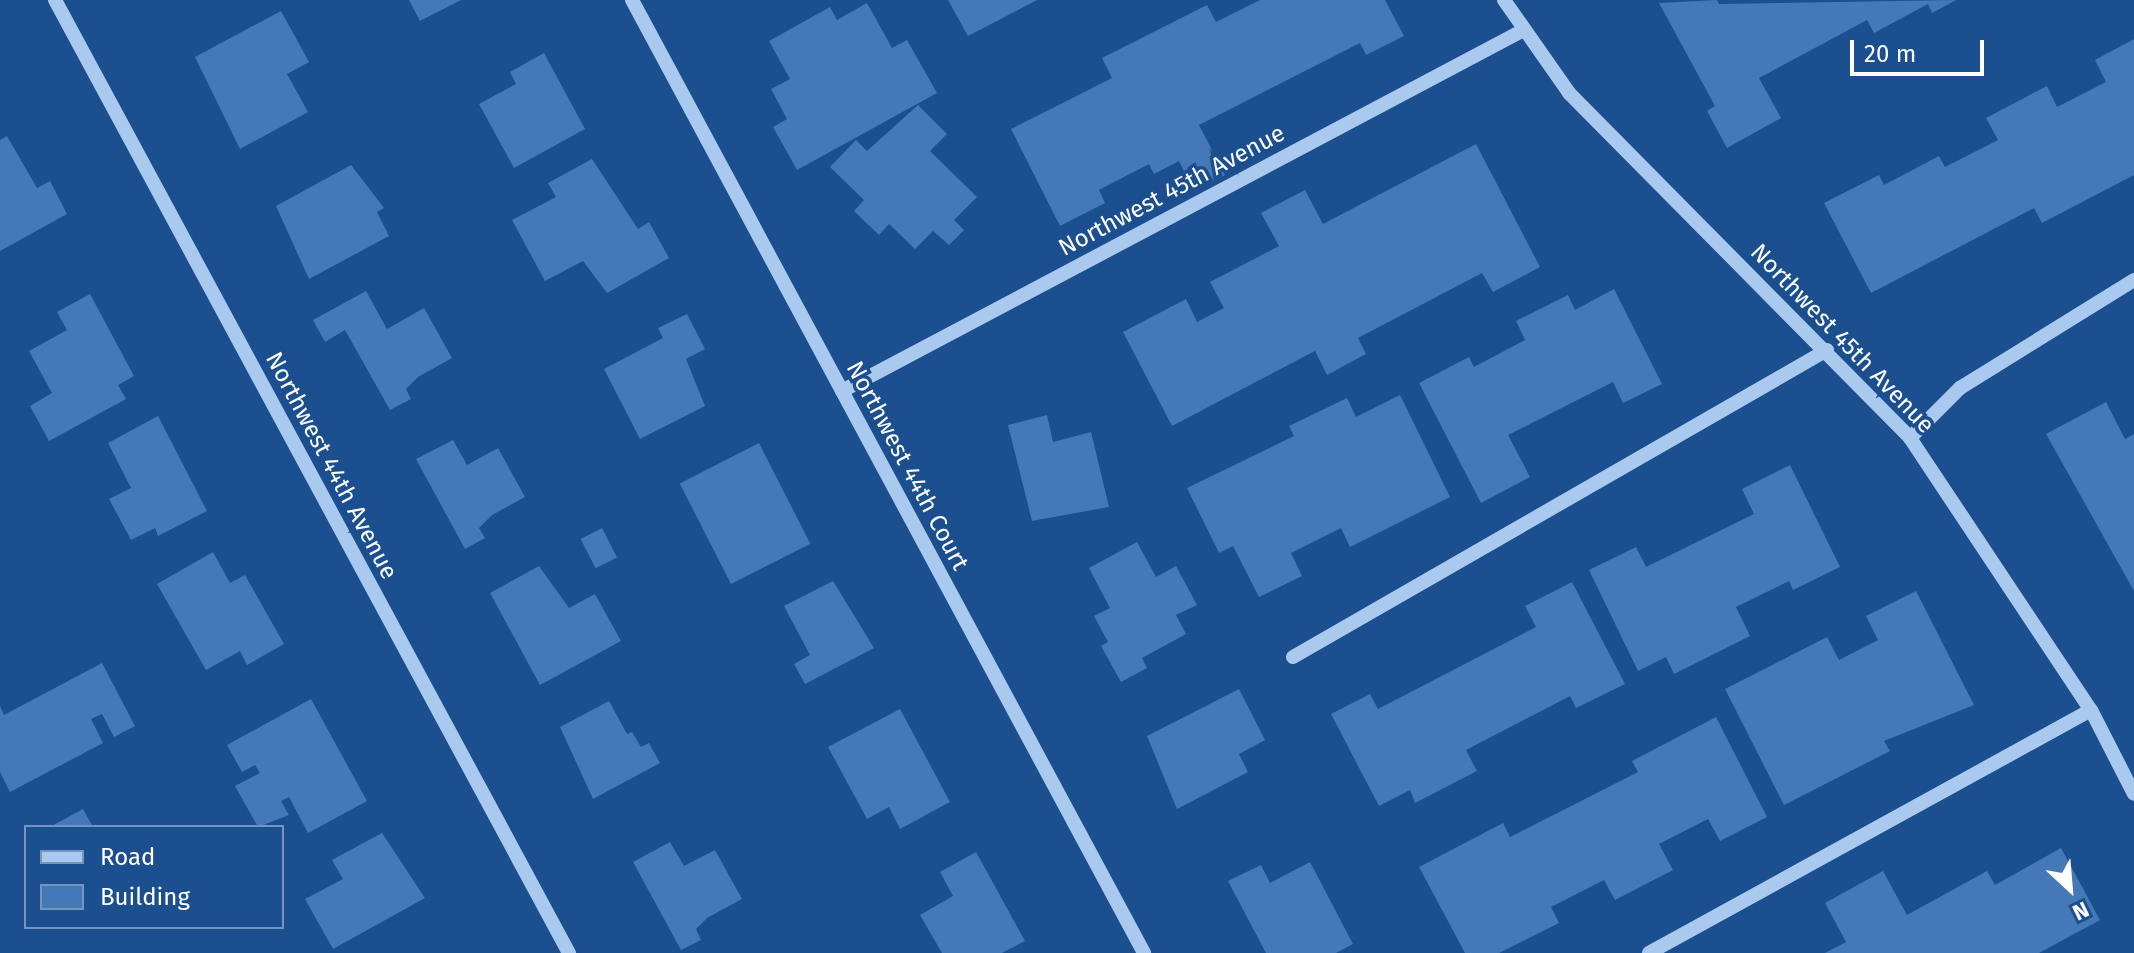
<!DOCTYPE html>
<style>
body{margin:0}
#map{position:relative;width:2134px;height:953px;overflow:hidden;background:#1b4f8f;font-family:"Fira Sans",sans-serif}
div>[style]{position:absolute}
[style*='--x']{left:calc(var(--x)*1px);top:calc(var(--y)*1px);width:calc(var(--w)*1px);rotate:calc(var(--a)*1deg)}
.building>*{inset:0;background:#4478b7;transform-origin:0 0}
.minor>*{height:14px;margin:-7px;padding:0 7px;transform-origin:7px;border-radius:7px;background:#a9c9ee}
span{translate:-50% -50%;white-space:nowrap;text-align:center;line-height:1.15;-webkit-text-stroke:7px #1b4f8f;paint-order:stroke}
.street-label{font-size:24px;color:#fff}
.legend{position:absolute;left:24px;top:825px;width:260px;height:104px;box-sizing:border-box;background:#1b4f8f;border:2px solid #7695bc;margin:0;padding:10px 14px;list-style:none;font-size:24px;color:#fff}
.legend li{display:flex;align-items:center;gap:16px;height:40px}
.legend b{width:40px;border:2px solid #7695bc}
.north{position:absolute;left:2030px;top:849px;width:80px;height:80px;-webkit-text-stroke:6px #1b4f8f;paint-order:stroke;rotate:154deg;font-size:22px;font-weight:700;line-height:32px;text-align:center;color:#fff}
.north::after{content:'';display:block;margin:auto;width:28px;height:36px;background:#fff;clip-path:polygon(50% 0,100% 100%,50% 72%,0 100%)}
.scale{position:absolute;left:1850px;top:40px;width:134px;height:36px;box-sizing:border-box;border:4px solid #fff;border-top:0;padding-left:10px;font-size:24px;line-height:28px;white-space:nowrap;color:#fff;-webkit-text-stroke:6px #1b4f8f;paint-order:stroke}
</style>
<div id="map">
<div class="building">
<div style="clip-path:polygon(409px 0,461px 0,420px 21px)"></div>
<div style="clip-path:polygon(948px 0,1037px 0,968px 36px)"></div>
<div style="clip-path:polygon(1260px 0,1385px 0,1404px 36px,1366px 55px,1360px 43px,1199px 125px,1225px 175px,1194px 191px,1179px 161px,1154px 174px,1149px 164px,1099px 190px,1105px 203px,1060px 226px,1011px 129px,1112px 78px,1102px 58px,1207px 5px,1216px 22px)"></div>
<div style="clip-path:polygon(1717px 0,1719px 4px,1956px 0,1932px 13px,1928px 4px,1874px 33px,1867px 20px,1759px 78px,1781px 118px,1727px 148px,1707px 111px,1715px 106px,1659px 3px)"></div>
<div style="clip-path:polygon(867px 3px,892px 48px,907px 40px,937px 93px,797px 170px,773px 127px,787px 119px,771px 89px,790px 79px,769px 41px,830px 7px,837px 20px)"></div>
<div style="clip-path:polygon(281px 11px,309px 62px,287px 74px,308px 112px,240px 149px,195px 57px)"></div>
<div style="clip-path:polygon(2134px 39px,2134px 175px,2042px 223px,2034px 208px,1871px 293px,1824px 203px,1879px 175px,1884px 185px,1939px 156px,1945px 167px,1998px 140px,1986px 118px,2047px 86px,2057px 107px,2106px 82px,2095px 60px)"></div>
<div style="clip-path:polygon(544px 53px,585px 129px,514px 168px,479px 104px,516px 84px,510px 72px)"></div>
<div style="clip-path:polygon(918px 105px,947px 134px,930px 151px,977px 197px,954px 220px,964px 230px,949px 245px,933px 231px,915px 249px,889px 224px,879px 235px,854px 211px,864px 200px,830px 167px,856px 140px,867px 151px)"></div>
<div style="clip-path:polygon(7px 136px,37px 188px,50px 181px,67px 214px,0 251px,0 140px)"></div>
<div style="clip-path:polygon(1476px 144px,1540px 267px,1493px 292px,1482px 273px,1358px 338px,1366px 354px,1327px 375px,1315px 351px,1172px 426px,1123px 332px,1186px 299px,1197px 322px,1224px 308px,1210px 282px,1279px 246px,1261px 213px,1305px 190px,1323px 224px)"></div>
<div style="clip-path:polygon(592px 159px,638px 229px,649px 222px,669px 258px,607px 293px,583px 261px,545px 281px,512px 220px,556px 197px,548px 183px)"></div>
<div style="clip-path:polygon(351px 165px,384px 208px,377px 212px,389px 236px,309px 279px,276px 206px)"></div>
<div style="clip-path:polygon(1614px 289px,1662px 384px,1623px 403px,1613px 382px,1508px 435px,1530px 477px,1481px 503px,1419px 383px,1469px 357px,1474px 367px,1525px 340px,1516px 321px,1568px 295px,1575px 310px)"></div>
<div style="clip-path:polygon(366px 291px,387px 329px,424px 308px,452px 358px,418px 377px,406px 389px,411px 399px,390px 410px,345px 330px,325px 342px,313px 320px)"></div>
<div style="clip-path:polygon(90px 294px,134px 376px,118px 385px,126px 399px,49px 441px,30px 406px,52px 393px,29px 351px,67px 330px,57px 312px)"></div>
<div style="clip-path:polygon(687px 314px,705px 349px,686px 359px,705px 406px,640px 439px,604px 369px,663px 338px,658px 328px)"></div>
<div style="clip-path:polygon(1400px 395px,1450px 497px,1350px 547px,1341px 528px,1291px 553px,1302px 576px,1259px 597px,1233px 546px,1219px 553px,1187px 488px,1294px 436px,1289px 426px,1347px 398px,1356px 417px)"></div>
<div style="clip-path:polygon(2106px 402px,2125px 439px,2134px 434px,2134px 591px,2046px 434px)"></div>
<div style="clip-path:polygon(1047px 415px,1053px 442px,1091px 432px,1109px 507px,1032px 521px,1008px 425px)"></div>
<div style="clip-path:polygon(158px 416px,207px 511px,158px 536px,155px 528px,131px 540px,109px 499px,131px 488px,108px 443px)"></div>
<div style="clip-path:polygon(453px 440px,467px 465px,498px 448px,525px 497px,492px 515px,479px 528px,485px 538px,465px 549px,416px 459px)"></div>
<div style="left:759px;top:443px;width:113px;height:89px;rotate:63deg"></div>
<div style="clip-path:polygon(1790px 465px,1840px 567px,1793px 590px,1789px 581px,1736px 607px,1750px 636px,1674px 674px,1666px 657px,1638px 671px,1589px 570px,1636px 547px,1646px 567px,1754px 514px,1742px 489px)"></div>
<div style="left:602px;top:528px;width:33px;height:24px;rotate:63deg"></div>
<div style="clip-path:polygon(1137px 542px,1156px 577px,1176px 566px,1197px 605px,1176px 615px,1186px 634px,1142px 658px,1147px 668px,1121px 682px,1101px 646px,1108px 642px,1094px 616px,1110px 608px,1089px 568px)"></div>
<div style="clip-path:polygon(213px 552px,230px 583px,245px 575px,284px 644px,247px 665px,240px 651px,206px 670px,157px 584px)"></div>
<div style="clip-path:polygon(539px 566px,569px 608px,595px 594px,621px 641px,540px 685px,490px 593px)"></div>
<div style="clip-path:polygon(833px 581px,874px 648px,805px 684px,794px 664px,810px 655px,784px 606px)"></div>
<div style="clip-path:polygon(1572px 582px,1625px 684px,1576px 708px,1570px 696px,1466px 750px,1477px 771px,1415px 803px,1410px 790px,1379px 806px,1331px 714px,1370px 694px,1378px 709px,1536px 627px,1525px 606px)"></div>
<div style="clip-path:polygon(1916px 591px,1974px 705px,1884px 741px,1890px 751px,1784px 805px,1725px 689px,1827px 637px,1839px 660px,1878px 640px,1866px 616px)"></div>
<div style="clip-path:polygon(102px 663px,135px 726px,114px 737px,102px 714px,91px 719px,103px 743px,10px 792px,0 772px,0 706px,4px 715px)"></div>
<div style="clip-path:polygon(1239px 689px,1265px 740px,1239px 754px,1248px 772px,1177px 809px,1147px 736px)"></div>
<div style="clip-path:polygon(311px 699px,367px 801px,308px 833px,289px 797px,281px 801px,289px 815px,258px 827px,235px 786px,260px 773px,255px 765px,242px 772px,227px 745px)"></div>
<div style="clip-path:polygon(609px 701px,627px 734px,632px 732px,641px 747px,649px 743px,660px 763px,593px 799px,560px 727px)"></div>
<div style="clip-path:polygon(900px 709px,950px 802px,900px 829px,889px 807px,867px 819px,828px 747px)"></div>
<div style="clip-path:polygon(1716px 717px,1767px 817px,1720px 841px,1708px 819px,1659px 844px,1673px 870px,1615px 900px,1604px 880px,1551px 907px,1559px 923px,1499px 953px,1465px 953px,1419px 867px,1503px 823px,1510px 837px,1638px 772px,1632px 761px)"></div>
<div style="clip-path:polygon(83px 809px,93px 827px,50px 827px,59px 822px)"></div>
<div style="clip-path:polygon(382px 833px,425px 898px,333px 949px,305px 899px,343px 879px,332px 860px)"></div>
<div style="clip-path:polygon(670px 842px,684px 866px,715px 850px,742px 899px,707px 918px,696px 929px,701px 940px,681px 950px,633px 862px)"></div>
<div style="clip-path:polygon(2061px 848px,2100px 920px,2039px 953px,1825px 953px,1846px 942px,1825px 903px,1883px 871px,1907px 915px,1987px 871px,1995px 885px)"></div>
<div style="clip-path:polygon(976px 852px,1025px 941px,1002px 953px,942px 953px,920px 915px,953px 896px,940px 872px)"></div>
<div style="clip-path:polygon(1310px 862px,1353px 944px,1336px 953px,1266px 953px,1228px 881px,1261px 865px,1270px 883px)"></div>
</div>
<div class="minor">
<div style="--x:55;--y:0;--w:1083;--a:61.66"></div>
<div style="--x:632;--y:0;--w:1082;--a:61.75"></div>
<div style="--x:1504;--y:0;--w:113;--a:55"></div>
<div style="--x:1569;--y:93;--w:485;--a:45.3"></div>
<div style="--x:1910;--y:438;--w:327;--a:56.4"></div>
<div style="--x:2091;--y:710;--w:94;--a:62.9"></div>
<div style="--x:842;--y:391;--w:769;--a:-27.9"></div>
<div style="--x:1910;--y:438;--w:71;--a:-45"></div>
<div style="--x:1960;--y:388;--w:205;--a:-31.8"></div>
<div style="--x:1293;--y:657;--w:616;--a:-29.89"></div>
<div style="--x:1649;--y:953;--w:504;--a:-28.8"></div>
</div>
<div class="street-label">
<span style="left:1172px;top:191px;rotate:-28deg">Northwest 45th Avenue</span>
<span style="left:1842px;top:339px;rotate:46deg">Northwest 45th Avenue</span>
<span style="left:331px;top:466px;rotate:62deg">Northwest 44th Avenue</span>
<span style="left:907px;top:466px;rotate:62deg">Northwest 44th Court</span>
</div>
<ul class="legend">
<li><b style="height:10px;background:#a9c9ee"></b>Road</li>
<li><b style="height:22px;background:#4478b7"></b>Building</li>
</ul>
<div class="north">N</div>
<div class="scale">20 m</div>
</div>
